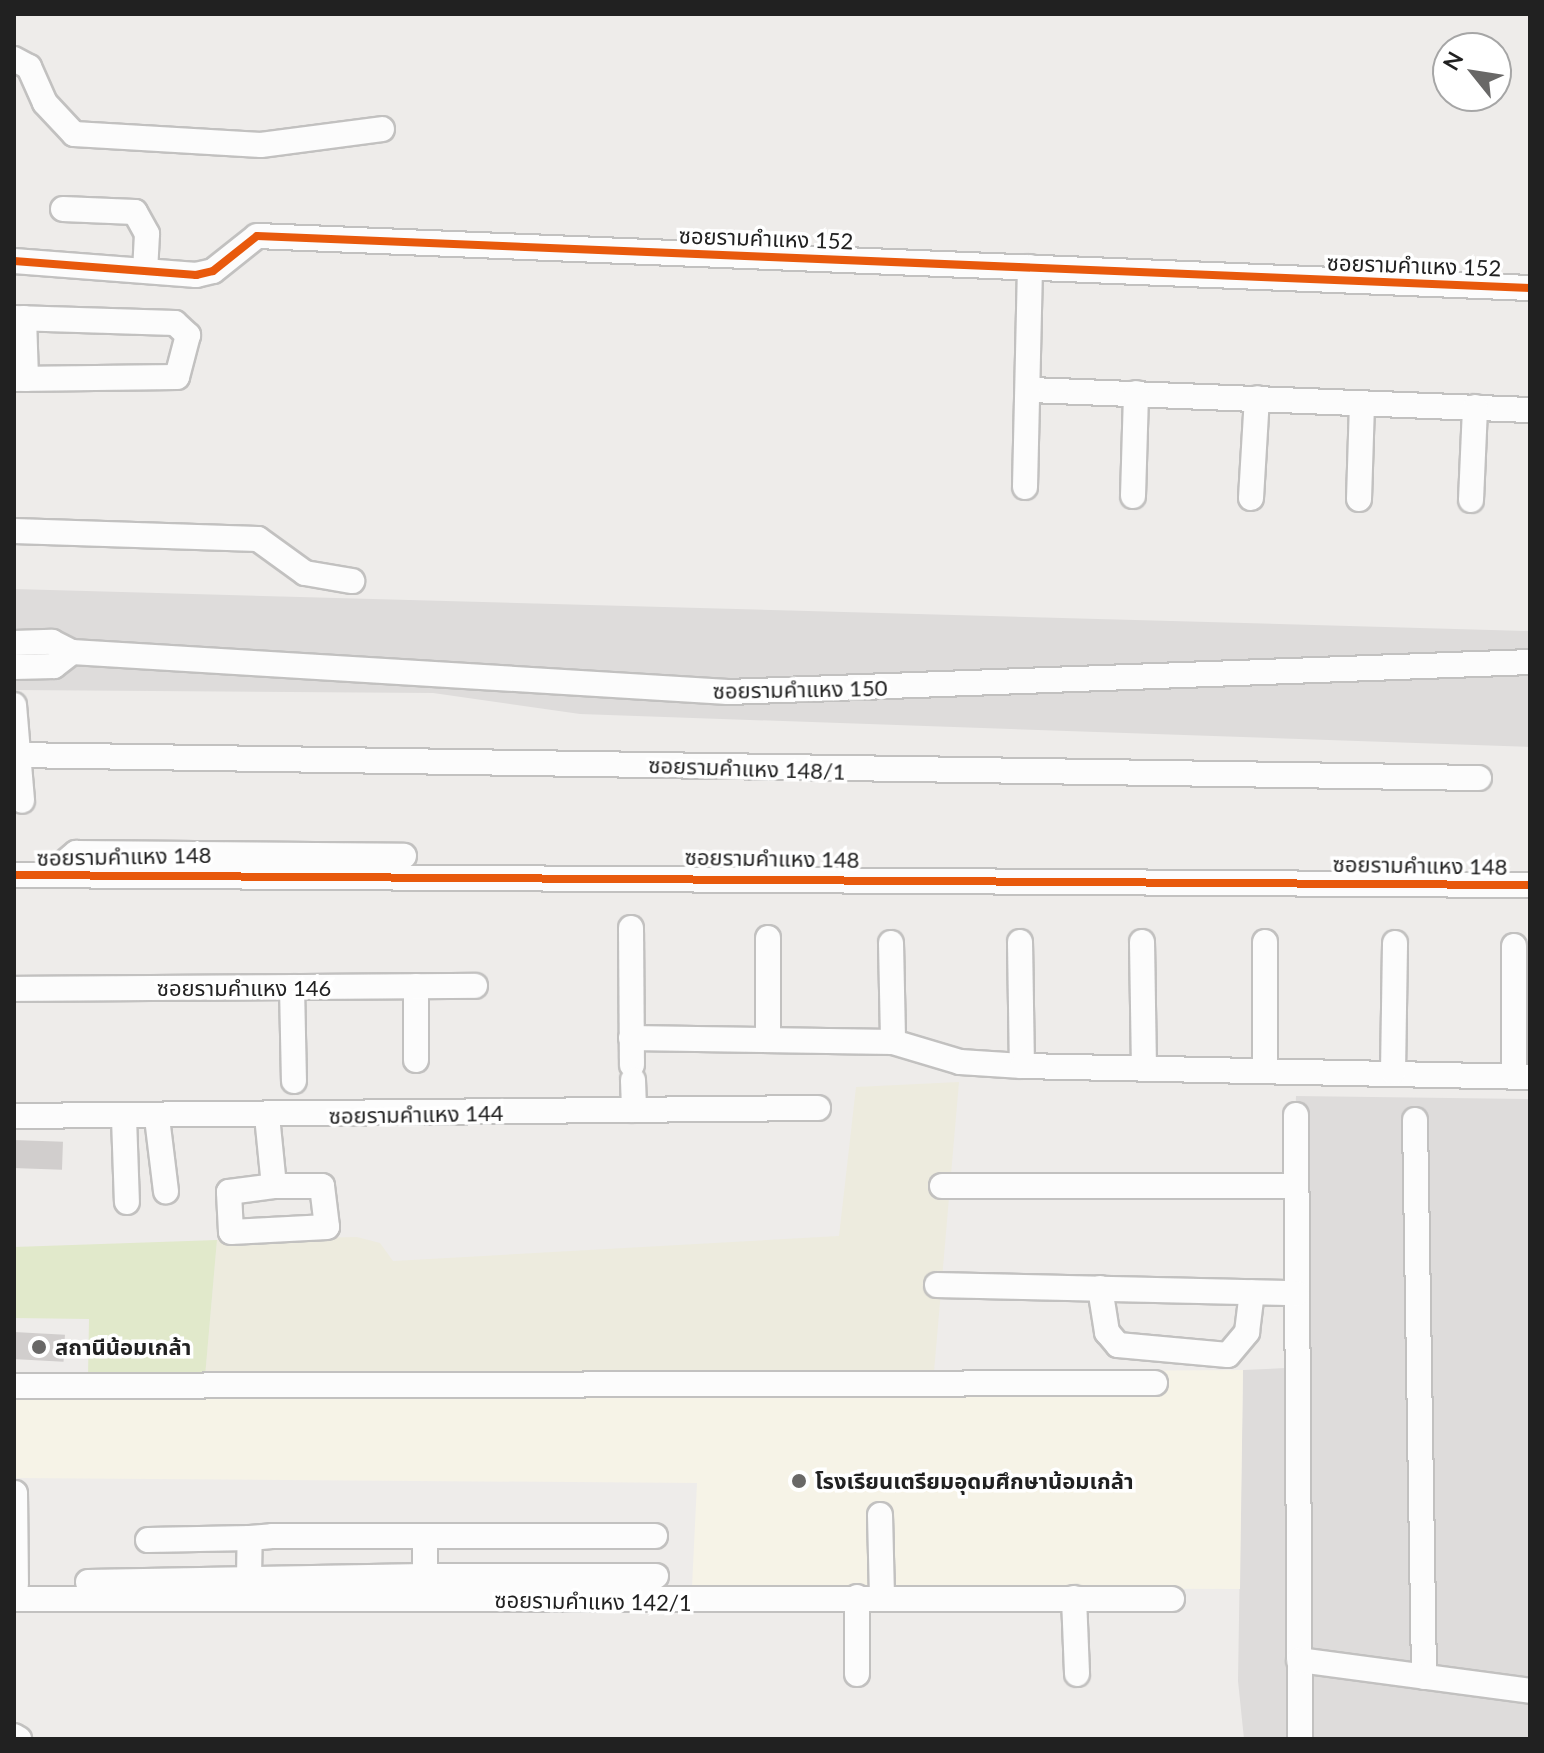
<!DOCTYPE html>
<meta charset="utf-8">
<style>
body{margin:0}
#map{position:relative;width:1544px;height:1753px;overflow:hidden;background:#eeecea;font-family:Lato,"Noto Sans Thai",sans-serif}
div>[style]{position:absolute}
[style*='--x']{left:calc(var(--x)*1px);top:calc(var(--y)*1px);width:calc(var(--w)*1px);rotate:calc(var(--a)*1deg)}
.residential>*{inset:0;background:#dedcdb}
.education>*{inset:0;background:#f6f3e7}
.farmland>*{inset:0;background:#edebde}
.grass>*{inset:0;background:#e1e9cb}
.building>*{inset:0;background:#d1cecd;transform-origin:0 0}
.roads{filter:drop-shadow(2px 0 #c2c1c0) drop-shadow(-2px 0 #c2c1c0) drop-shadow(0 2px #c2c1c0) drop-shadow(0 -2px #c2c1c0)}
.minor>*{height:24px;margin:-12px;padding:0 12px;transform-origin:12px;border-radius:12px;background:#fcfcfc}
.cycleway>*{height:8px;margin:-4px;padding:0 4px;transform-origin:4px;border-radius:4px;background:#e8590c}
.dots>*{width:22px;height:22px;translate:-50% -50%;box-sizing:border-box;border:4px solid #fff;border-radius:50%}
span{translate:-50% -50%;white-space:nowrap;text-align:center;line-height:1.15;-webkit-text-stroke:7px #fff;paint-order:stroke}
.street-label{font-size:22px;color:#212121}
.poi-label{font-size:22px;color:#212121;font-weight:700}
.left{translate:0 -50%;text-align:left}
.frame{position:absolute;inset:0;border:16px solid #212121;pointer-events:none}
.north{position:absolute;left:1432px;top:32px;width:80px;height:80px;box-sizing:border-box;background:#fff;border:2px solid #a6a6a6;border-radius:50%;rotate:300deg;font-size:22px;font-weight:700;line-height:32px;text-align:center;color:#212121}
.north::after{content:'';display:block;margin:auto;width:28px;height:36px;background:#696867;clip-path:polygon(50% 0,100% 100%,50% 72%,0 100%)}
</style>
<div id="map">
<div class="residential">
<div style="clip-path:polygon(14px 589px,1530px 631px,1530px 747px,580px 714px,433px 693px,14px 690px)"></div>
<div style="clip-path:polygon(1296px 1096px,1530px 1099px,1530px 1739px,1244px 1739px,1238px 1681px,1243px 1370px,1286px 1368px)"></div>
</div>
<div class="education">
<div style="clip-path:polygon(1243px 1370px,1240px 1589px,692px 1587px,697px 1483px,14px 1478px,14px 1378px)"></div>
</div>
<div class="farmland">
<div style="clip-path:polygon(959px 1082px,934px 1372px,205px 1377px,217px 1240px,357px 1237px,380px 1243px,393px 1261px,839px 1236px,856px 1087px)"></div>
</div>
<div class="grass">
<div style="clip-path:polygon(217px 1240px,205px 1377px,88px 1377px,89px 1319px,14px 1318px,14px 1247px)"></div>
</div>
<div class="building">
<div style="left:14px;top:1140px;width:49px;height:28px;rotate:2deg"></div>
<div style="left:14px;top:1332px;width:51px;height:27px;rotate:3deg"></div>
</div>
<div class="roads">
<div class="minor">
<div style="--x:14;--y:59;--w:17;--a:28"></div>
<div style="--x:29;--y:67;--w:39;--a:66"></div>
<div style="--x:45;--y:103;--w:42;--a:46.9"></div>
<div style="--x:74;--y:134;--w:187;--a:3.4"></div>
<div style="--x:261;--y:145;--w:122;--a:-7.5"></div>
<div style="--x:63;--y:209;--w:72;--a:2.4"></div>
<div style="--x:135;--y:212;--w:25;--a:61"></div>
<div style="--x:147;--y:234;--w:36;--a:93"></div>
<div style="--x:14;--y:261;--w:183;--a:4.4"></div>
<div style="--x:196;--y:275;--w:17;--a:-13"></div>
<div style="--x:213;--y:271;--w:56;--a:-38.5"></div>
<div style="--x:257;--y:236;--w:1274;--a:2.34"></div>
<div style="--x:14;--y:318;--w:161;--a:1.8"></div>
<div style="--x:175;--y:323;--w:18;--a:43"></div>
<div style="--x:188;--y:335;--w:43;--a:104.7"></div>
<div style="--x:177;--y:377;--w:163;--a:179.3"></div>
<div style="--x:24;--y:318;--w:61;--a:88.1"></div>
<div style="--x:1031;--y:390;--w:499;--a:2.3"></div>
<div style="--x:1025;--y:487;--w:220;--a:-88.7"></div>
<div style="--x:1133;--y:496;--w:103;--a:-88.3"></div>
<div style="--x:1251;--y:498;--w:100;--a:-86.6"></div>
<div style="--x:1359;--y:499;--w:95;--a:-88.2"></div>
<div style="--x:1471;--y:500;--w:93;--a:-87.5"></div>
<div style="--x:14;--y:531;--w:244;--a:1.9"></div>
<div style="--x:258;--y:539;--w:58;--a:35.9"></div>
<div style="--x:305;--y:573;--w:48;--a:9.7"></div>
<div style="--x:14;--y:643;--w:38;--a:-2"></div>
<div style="--x:52;--y:642;--w:22;--a:27"></div>
<div style="--x:72;--y:652;--w:23;--a:142"></div>
<div style="--x:54;--y:666;--w:40;--a:178.6"></div>
<div style="--x:72;--y:652;--w:657;--a:3.49"></div>
<div style="--x:728;--y:692;--w:803;--a:-2.14"></div>
<div style="--x:14;--y:705;--w:96;--a:85.2"></div>
<div style="--x:14;--y:755;--w:1465;--a:0.9"></div>
<div style="--x:51;--y:874;--w:33;--a:-40"></div>
<div style="--x:76;--y:853;--w:328;--a:0.5"></div>
<div style="--x:14;--y:875;--w:1516;--a:0.38"></div>
<div style="--x:631;--y:928;--w:137;--a:89.6"></div>
<div style="--x:1020;--y:942;--w:124;--a:89.1"></div>
<div style="--x:1142;--y:942;--w:123;--a:89.1"></div>
<div style="--x:891;--y:943;--w:99;--a:88.8"></div>
<div style="--x:416;--y:986;--w:74;--a:90"></div>
<div style="--x:292;--y:987;--w:94;--a:88.8"></div>
<div style="--x:14;--y:989;--w:461;--a:-0.4"></div>
<div style="--x:631;--y:1038;--w:262;--a:0.9"></div>
<div style="--x:893;--y:1042;--w:70;--a:16.6"></div>
<div style="--x:960;--y:1062;--w:62;--a:3.7"></div>
<div style="--x:1022;--y:1066;--w:508;--a:1.24"></div>
<div style="--x:768;--y:1038;--w:100;--a:-90"></div>
<div style="--x:1265;--y:1066;--w:124;--a:-90"></div>
<div style="--x:1393;--y:1072;--w:129;--a:-89.1"></div>
<div style="--x:1514;--y:1076;--w:130;--a:-90"></div>
<div style="--x:633;--y:1080;--w:30;--a:88"></div>
<div style="--x:1296;--y:1115;--w:624;--a:89.63"></div>
<div style="--x:14;--y:1116;--w:804;--a:-0.57"></div>
<div style="--x:267;--y:1116;--w:70;--a:84.3"></div>
<div style="--x:124;--y:1118;--w:84;--a:88"></div>
<div style="--x:157;--y:1118;--w:74;--a:83"></div>
<div style="--x:1415;--y:1120;--w:557;--a:89.07"></div>
<div style="--x:274;--y:1186;--w:48;--a:0"></div>
<div style="--x:322;--y:1186;--w:41;--a:83"></div>
<div style="--x:327;--y:1227;--w:96;--a:177"></div>
<div style="--x:231;--y:1232;--w:40;--a:-92.9"></div>
<div style="--x:229;--y:1192;--w:45;--a:-7.6"></div>
<div style="--x:942;--y:1186;--w:354;--a:0"></div>
<div style="--x:937;--y:1285;--w:360;--a:1.3"></div>
<div style="--x:1100;--y:1288;--w:45;--a:81"></div>
<div style="--x:1107;--y:1332;--w:17;--a:50"></div>
<div style="--x:1118;--y:1345;--w:110;--a:5.2"></div>
<div style="--x:1228;--y:1355;--w:30;--a:-50"></div>
<div style="--x:1247;--y:1332;--w:40;--a:-82.9"></div>
<div style="--x:14;--y:1386;--w:1141;--a:-0.15"></div>
<div style="--x:15;--y:1493;--w:91;--a:89.4"></div>
<div style="--x:880;--y:1515;--w:82;--a:88.6"></div>
<div style="--x:148;--y:1540;--w:102;--a:-1.1"></div>
<div style="--x:425;--y:1576;--w:231;--a:0"></div>
<div style="--x:249;--y:1577;--w:39;--a:-89"></div>
<div style="--x:250;--y:1538;--w:22;--a:-5"></div>
<div style="--x:272;--y:1536;--w:383;--a:0"></div>
<div style="--x:88;--y:1582;--w:337;--a:-1"></div>
<div style="--x:425;--y:1576;--w:40;--a:-90"></div>
<div style="--x:857;--y:1597;--w:77;--a:90"></div>
<div style="--x:1074;--y:1598;--w:76;--a:87.7"></div>
<div style="--x:14;--y:1599;--w:1158;--a:0"></div>
<div style="--x:1299;--y:1660;--w:233;--a:7.6"></div>
<div style="--x:14;--y:1736;--w:6;--a:31"></div>
</div>
</div>
<div class="cycleway">
<div style="--x:14;--y:261;--w:183;--a:4.4"></div>
<div style="--x:196;--y:275;--w:17;--a:-13"></div>
<div style="--x:213;--y:271;--w:56;--a:-38.5"></div>
<div style="--x:257;--y:236;--w:1274;--a:2.34"></div>
<div style="--x:14;--y:875;--w:1516;--a:0.38"></div>
</div>
<div class="dots">
<div style="left:39px;top:1347px;background:#696867"></div>
<div style="left:799px;top:1481px;background:#696867"></div>
</div>
<div class="street-label">
<span style="left:766px;top:238px;rotate:2deg">ซอยรามคำแหง 152</span>
<span style="left:1414px;top:265px;rotate:2deg">ซอยรามคำแหง 152</span>
<span style="left:800px;top:689px;rotate:-1deg">ซอยรามคำแหง 150</span>
<span style="left:747px;top:768px;rotate:2deg">ซอยรามคำแหง 148/1</span>
<span style="left:124px;top:856px;rotate:-1deg">ซอยรามคำแหง 148</span>
<span style="left:772px;top:858px;rotate:1deg">ซอยรามคำแหง 148</span>
<span style="left:1420px;top:865px;rotate:1deg">ซอยรามคำแหง 148</span>
<span style="left:244px;top:988px">ซอยรามคำแหง 146</span>
<span style="left:416px;top:1114px;rotate:-1deg">ซอยรามคำแหง 144</span>
<span style="left:593px;top:1601px;rotate:1deg">ซอยรามคำแหง 142/1</span>
</div>
<div class="poi-label">
<span class="left" style="left:55px;top:1347px">สถานีน้อมเกล้า</span>
<span class="left" style="left:815px;top:1481px">โรงเรียนเตรียมอุดมศึกษาน้อมเกล้า</span>
</div>
<div class="frame"></div>
<div class="north">N</div>
</div>
